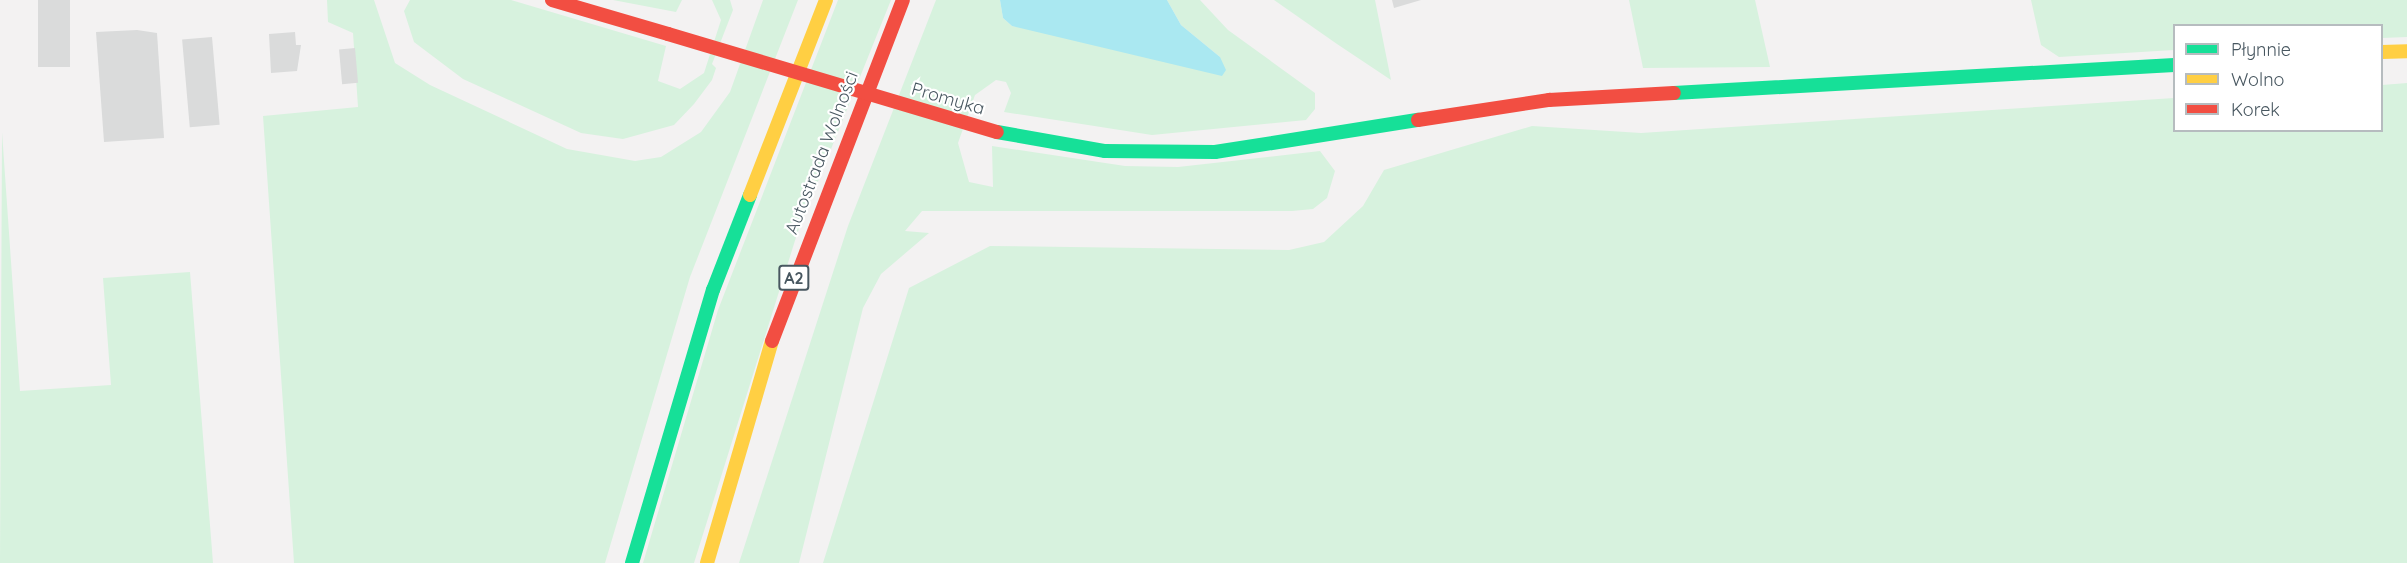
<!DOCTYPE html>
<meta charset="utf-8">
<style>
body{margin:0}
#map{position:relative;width:2407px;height:563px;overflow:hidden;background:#f3f2f2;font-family:Quicksand,sans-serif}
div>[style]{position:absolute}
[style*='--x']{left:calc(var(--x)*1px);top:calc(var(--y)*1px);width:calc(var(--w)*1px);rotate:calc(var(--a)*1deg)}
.green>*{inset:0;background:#d7f2de}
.water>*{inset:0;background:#aae8f1}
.building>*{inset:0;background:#dadbdb;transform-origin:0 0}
.fast>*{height:14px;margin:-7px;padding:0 7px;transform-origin:7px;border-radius:7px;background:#16e098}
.slow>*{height:14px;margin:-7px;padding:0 7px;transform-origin:7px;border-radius:7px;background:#ffcf43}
.jam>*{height:14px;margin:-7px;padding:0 7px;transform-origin:7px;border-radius:7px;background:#f24e42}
.jam-bridge>*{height:14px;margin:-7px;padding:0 7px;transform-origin:7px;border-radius:7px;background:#f24e42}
span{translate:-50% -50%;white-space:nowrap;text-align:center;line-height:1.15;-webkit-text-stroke:4.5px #fff;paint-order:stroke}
.shield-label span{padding:2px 4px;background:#fff;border:2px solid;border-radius:4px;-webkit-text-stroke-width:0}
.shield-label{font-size:16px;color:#485760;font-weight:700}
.street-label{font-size:18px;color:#485760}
.legend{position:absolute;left:2173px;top:24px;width:210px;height:108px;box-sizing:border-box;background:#fff;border:2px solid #b6bcbf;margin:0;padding:8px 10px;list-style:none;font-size:18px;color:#485760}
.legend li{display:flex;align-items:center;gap:12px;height:30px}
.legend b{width:30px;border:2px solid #b6bcbf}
</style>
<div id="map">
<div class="green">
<div style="clip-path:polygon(327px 0,374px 0,395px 63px,430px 85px,567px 149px,635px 161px,661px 157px,701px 132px,730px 92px,763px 0,798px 0,690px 277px,605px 563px,294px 563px,263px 116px,358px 107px,353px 33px,328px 22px)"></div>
<div style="clip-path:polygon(410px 0,511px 0,666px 46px,658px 81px,680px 89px,704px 73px,721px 20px,712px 0,730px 0,733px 10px,712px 64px,716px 68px,712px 80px,694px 104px,674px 125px,623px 139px,581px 133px,463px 79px,414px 42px,404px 11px)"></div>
<div style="clip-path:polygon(613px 0,682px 0,676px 12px)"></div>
<div style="clip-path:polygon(838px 0,891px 0,798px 231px,694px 563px,643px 563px,718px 310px)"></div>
<div style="clip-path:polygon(936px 0,1000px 0,1003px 18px,1012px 26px,1220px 57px,1181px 25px,1167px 0,1200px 0,1228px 30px,1315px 93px,1315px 109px,1306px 120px,1152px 135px,1004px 112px,1011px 93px,1006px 82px,996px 80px,975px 95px,958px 143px,969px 182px,993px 187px,992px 146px,1125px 166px,1178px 167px,1320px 151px,1335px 171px,1327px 198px,1313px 209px,1292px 211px,922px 211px,905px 231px,929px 233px,881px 274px,863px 308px,799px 563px,739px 563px,848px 226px)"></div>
<div style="clip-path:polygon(1274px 0,1375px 0,1391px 80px,1337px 44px)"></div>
<div style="clip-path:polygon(1629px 0,1755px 0,1770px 67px,1643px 68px)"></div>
<div style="clip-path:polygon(2031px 0,2407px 0,2407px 37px,2382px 38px,2382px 26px,2174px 26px,2174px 50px,2059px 57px,2041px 45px)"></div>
<div style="clip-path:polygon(2407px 83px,2407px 563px,823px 563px,909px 288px,990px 246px,1289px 250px,1324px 242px,1363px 206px,1384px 170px,1532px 126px,1641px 133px,2174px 98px,2174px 130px,2382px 130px,2382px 85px)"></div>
<div style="clip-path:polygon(2px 132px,20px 391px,111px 385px,103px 278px,190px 272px,213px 563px,0 563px)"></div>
</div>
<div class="water">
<div style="clip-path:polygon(1000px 0,1167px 0,1181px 25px,1220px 57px,1226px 70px,1222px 76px,1012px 26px,1003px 18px)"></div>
</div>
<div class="building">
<div style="left:38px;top:0;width:32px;height:67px"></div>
<div style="clip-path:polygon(1392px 0,1421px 0,1394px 8px)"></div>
<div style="clip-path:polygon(137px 30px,157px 33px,164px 138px,104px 142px,96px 32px)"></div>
<div style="clip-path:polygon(295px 32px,296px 45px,301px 45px,297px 71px,271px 73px,269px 34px)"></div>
<div style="left:212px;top:37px;width:88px;height:30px;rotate:85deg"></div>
<div style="left:355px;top:48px;width:35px;height:16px;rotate:85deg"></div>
</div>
<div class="fast">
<div style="--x:1674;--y:93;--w:501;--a:-3.21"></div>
<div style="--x:997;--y:132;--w:110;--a:10"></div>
<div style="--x:1105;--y:151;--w:110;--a:0.5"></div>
<div style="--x:1215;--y:152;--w:206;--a:-9"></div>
<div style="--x:632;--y:563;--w:285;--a:-73.5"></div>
<div style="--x:713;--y:290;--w:102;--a:-68.7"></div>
</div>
<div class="slow">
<div style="--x:2382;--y:52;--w:25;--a:-2"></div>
<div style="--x:750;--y:195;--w:209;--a:-68.7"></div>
<div style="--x:707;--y:563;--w:231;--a:-73.7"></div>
</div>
<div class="jam">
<div style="--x:552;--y:0;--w:121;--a:16.3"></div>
<div style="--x:1418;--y:120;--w:133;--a:-8.7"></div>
<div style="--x:1549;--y:100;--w:125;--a:-3.2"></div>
<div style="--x:772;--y:341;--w:365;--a:-69"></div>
</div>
<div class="jam-bridge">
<div style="--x:668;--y:34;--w:343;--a:16.6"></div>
</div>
<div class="shield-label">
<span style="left:794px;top:278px">A2</span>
</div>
<div class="street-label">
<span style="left:948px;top:99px;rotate:16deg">Promyka</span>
<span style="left:822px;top:153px;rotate:-69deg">Autostrada Wolności</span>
</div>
<ul class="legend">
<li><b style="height:8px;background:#16e098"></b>Płynnie</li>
<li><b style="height:8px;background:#ffcf43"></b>Wolno</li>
<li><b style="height:8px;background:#f24e42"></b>Korek</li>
</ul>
</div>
